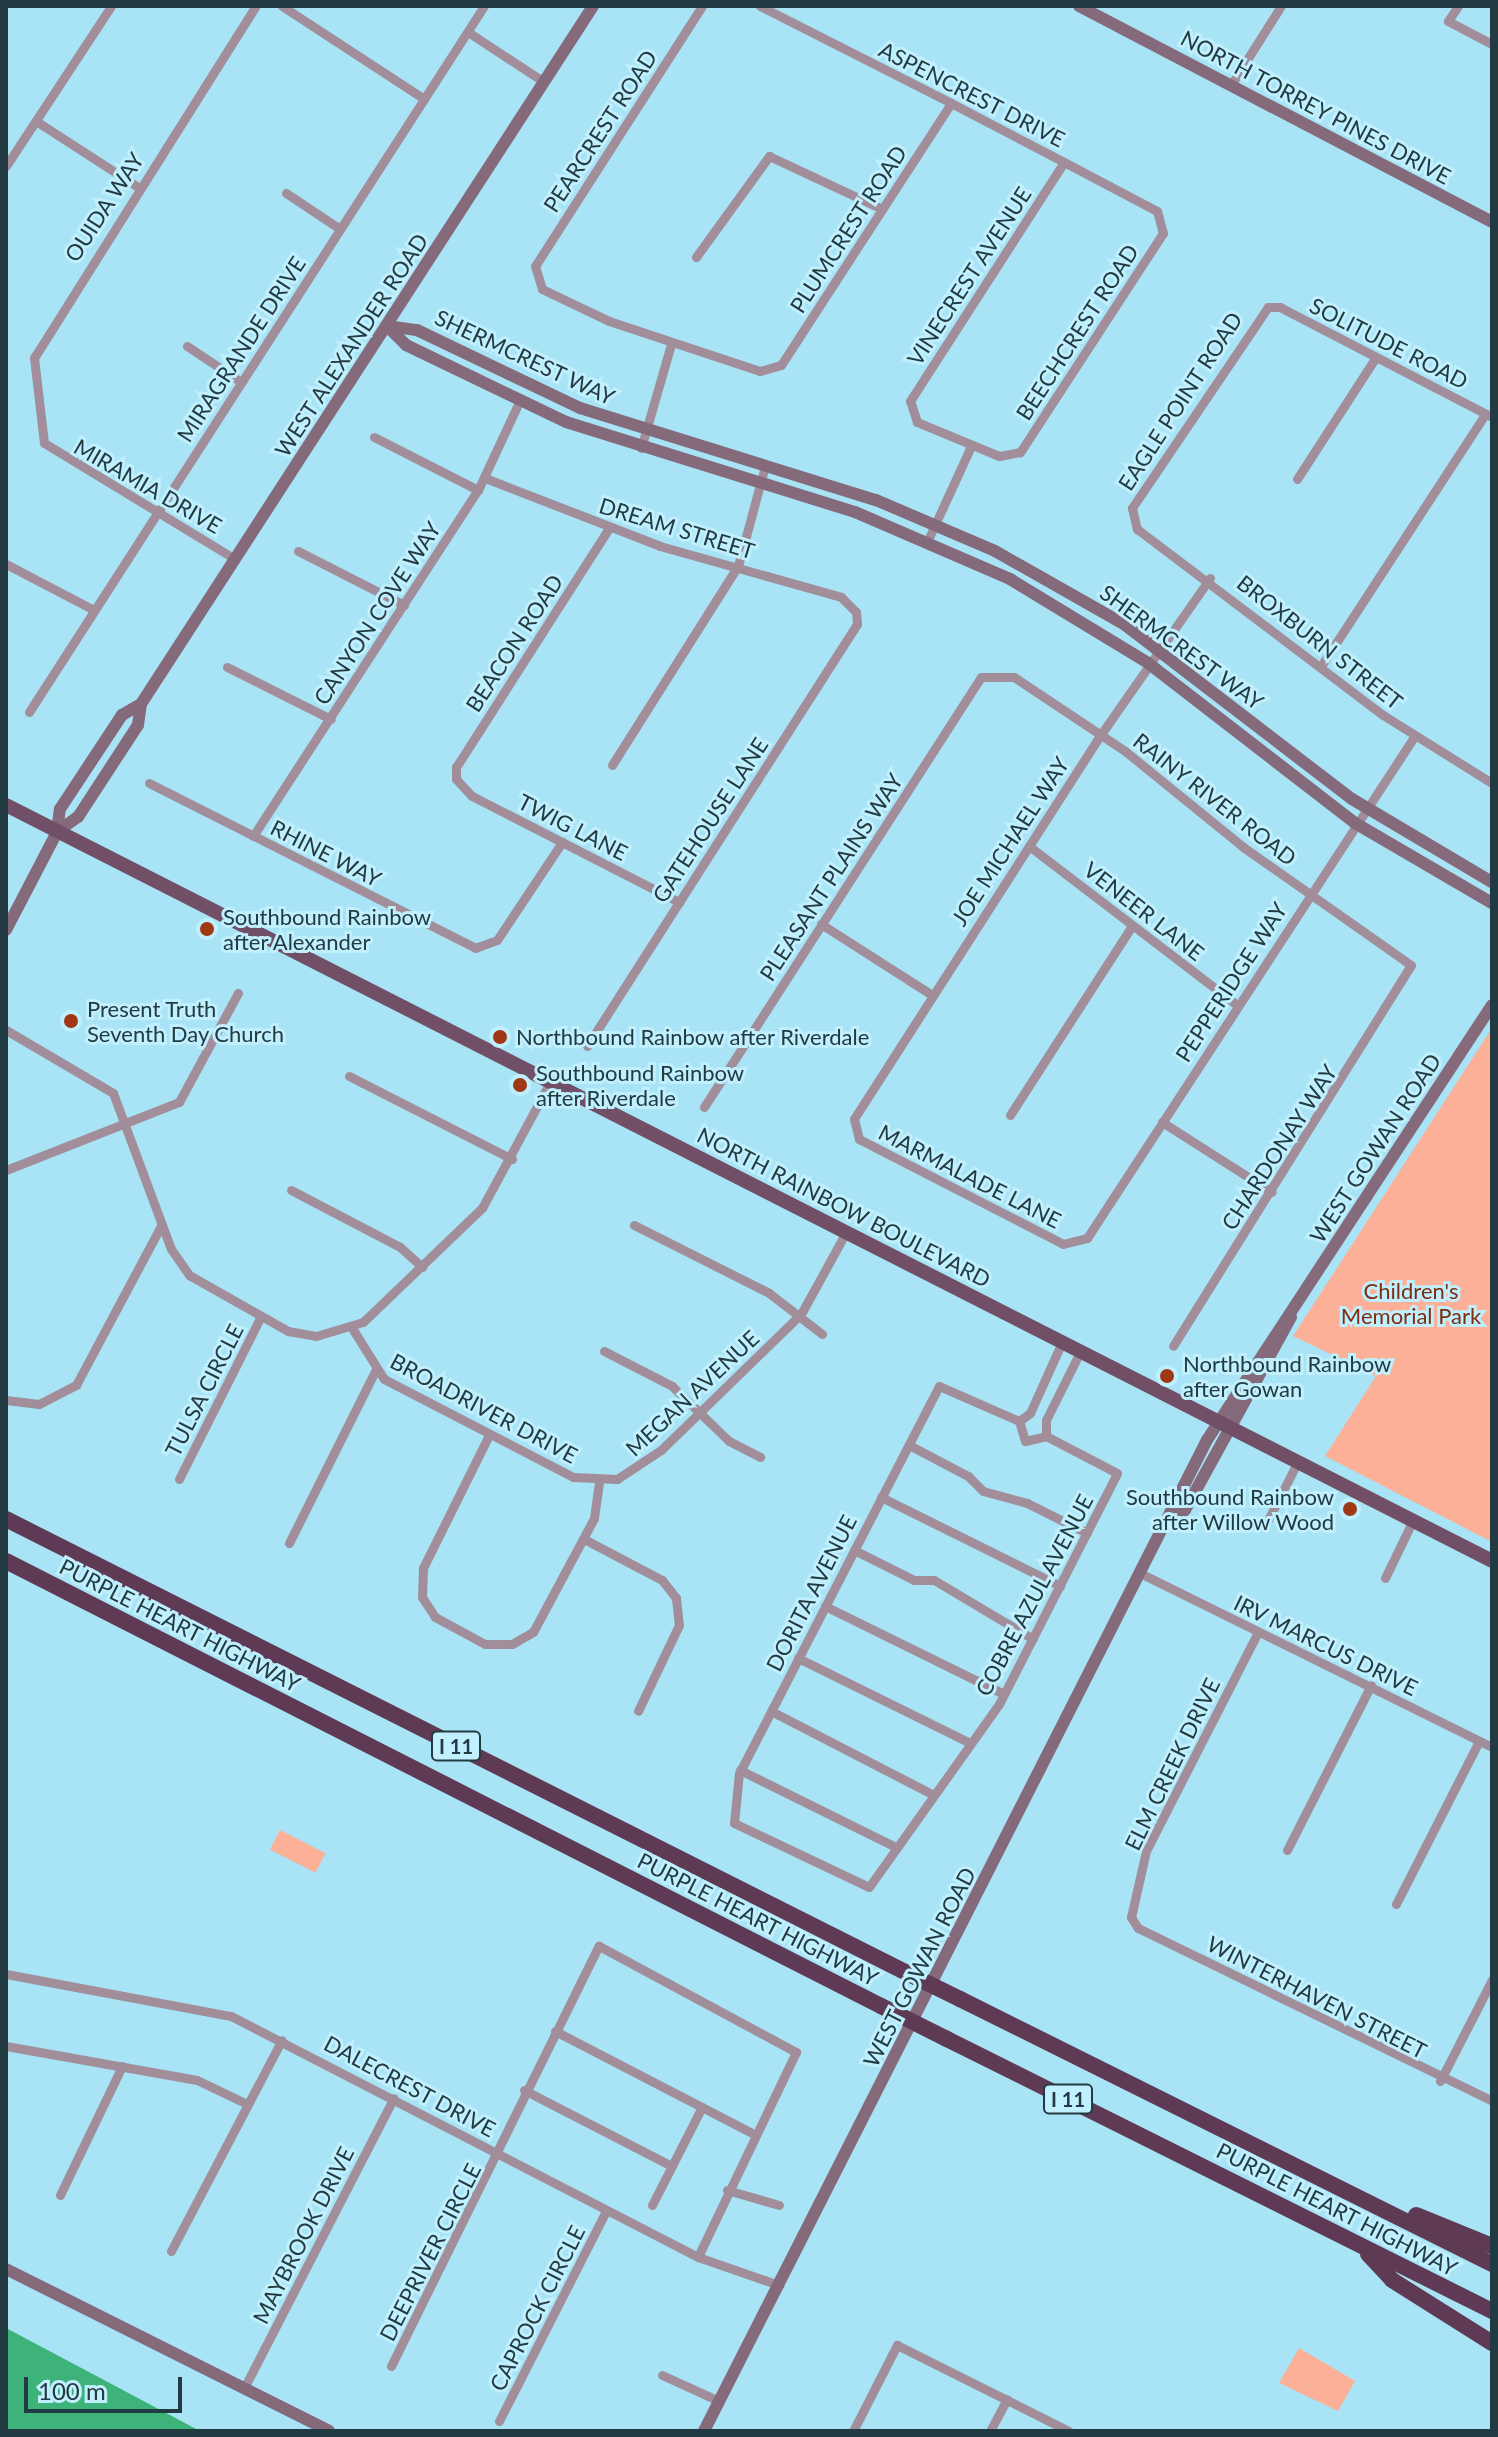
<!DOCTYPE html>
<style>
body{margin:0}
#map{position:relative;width:1498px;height:2437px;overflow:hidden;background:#a8e4f5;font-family:Lato,sans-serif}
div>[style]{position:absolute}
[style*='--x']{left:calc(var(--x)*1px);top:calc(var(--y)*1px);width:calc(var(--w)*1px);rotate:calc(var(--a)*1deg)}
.green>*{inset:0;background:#fdb098;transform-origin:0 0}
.water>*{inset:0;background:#3db37a}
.street>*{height:9px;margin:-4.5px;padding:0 4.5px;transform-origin:4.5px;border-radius:4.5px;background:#a18e9a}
.secondary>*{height:12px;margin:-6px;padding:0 6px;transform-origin:6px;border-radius:6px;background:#856a7c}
.primary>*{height:14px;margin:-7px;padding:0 7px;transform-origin:7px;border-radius:7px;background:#715067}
.highway>*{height:16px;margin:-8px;padding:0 8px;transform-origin:8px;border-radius:8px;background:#5f3a54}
.highway-bridge>*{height:16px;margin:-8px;padding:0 8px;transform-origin:8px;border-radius:8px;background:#5f3a54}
.dots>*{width:22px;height:22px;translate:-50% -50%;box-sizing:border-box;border:4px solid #c0effd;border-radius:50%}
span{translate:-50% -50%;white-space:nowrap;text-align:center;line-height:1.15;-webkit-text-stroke:6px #c0effd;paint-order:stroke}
.shield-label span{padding:2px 6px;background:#c0effd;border:2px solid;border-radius:6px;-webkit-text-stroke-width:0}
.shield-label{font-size:20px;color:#223a41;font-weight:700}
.street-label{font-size:22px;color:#223a41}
.poi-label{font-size:22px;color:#223a41}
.left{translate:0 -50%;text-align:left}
.right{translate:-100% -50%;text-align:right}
.park-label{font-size:22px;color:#7e2d10}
.frame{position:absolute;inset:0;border:8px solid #223a41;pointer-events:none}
.scale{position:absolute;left:24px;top:2377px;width:158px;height:36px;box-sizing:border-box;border:4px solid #223a41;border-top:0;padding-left:10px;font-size:24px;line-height:28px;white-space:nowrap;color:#223a41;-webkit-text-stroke:6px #c0effd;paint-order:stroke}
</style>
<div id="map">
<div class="green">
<div style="clip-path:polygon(1492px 1028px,1492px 1542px,1325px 1456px,1376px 1376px,1293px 1336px)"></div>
<div style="left:280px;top:1830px;width:51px;height:22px;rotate:27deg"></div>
<div style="clip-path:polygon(1299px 2348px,1355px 2381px,1338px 2411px,1279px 2383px)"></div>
</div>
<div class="water">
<div style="clip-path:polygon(6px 2328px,200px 2431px,6px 2431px)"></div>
</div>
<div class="street">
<div style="--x:282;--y:6;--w:170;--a:33.2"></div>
<div style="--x:702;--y:6;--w:309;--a:122.7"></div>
<div style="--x:535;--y:266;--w:24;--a:73"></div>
<div style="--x:542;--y:289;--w:74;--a:25.5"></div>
<div style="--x:609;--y:321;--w:159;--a:18.3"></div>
<div style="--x:760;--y:371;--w:22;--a:-16"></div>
<div style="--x:781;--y:365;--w:312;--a:-57"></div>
<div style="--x:760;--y:6;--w:214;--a:26.9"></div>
<div style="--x:951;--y:103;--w:127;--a:27.6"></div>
<div style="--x:1064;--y:162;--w:105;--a:27.8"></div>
<div style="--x:1157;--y:211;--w:23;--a:75"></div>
<div style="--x:1163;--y:233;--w:262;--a:123.1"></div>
<div style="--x:1020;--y:452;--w:21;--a:169"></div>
<div style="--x:999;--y:456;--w:89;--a:-157.5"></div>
<div style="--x:917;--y:422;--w:22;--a:-108"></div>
<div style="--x:910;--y:401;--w:284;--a:-57.2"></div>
<div style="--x:1458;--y:6;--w:18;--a:124"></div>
<div style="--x:1448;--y:21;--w:50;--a:27.6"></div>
<div style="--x:468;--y:32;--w:91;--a:33.3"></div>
<div style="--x:1231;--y:85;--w:93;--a:-57.7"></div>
<div style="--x:36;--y:121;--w:121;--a:32.9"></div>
<div style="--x:6;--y:166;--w:191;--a:-56.7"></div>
<div style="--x:286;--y:193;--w:65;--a:33.7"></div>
<div style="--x:696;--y:257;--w:125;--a:-54.1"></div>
<div style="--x:769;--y:156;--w:125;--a:25.1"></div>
<div style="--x:187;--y:346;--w:65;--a:33.7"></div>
<div style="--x:1492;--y:417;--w:239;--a:-152.6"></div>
<div style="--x:1280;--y:307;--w:12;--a:180"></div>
<div style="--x:1268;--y:307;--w:243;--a:124.1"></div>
<div style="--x:1132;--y:508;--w:22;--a:77"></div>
<div style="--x:1137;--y:529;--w:308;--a:37.1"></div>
<div style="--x:1383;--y:715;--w:128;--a:32"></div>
<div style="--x:374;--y:437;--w:117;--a:27"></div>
<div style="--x:641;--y:448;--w:108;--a:-73.9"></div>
<div style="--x:485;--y:478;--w:188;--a:21.2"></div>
<div style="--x:660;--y:546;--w:188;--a:15.7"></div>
<div style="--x:841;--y:597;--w:21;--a:45"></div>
<div style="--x:856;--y:612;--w:12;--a:85"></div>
<div style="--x:857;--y:624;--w:501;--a:122.61"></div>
<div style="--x:1297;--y:479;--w:145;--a:-57.1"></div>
<div style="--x:609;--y:528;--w:284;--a:122.6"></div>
<div style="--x:456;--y:767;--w:12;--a:90"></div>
<div style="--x:456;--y:779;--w:23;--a:47"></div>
<div style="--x:472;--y:796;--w:233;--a:27.1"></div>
<div style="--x:928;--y:540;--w:103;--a:-65.4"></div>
<div style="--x:298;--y:551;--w:119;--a:27"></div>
<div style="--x:235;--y:559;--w:223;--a:-148.7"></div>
<div style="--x:44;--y:443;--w:86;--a:-96.7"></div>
<div style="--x:34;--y:358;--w:416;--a:-57.8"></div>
<div style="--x:6;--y:564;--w:99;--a:27.6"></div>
<div style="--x:1210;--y:578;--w:190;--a:124.9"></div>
<div style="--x:1101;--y:734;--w:457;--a:122.7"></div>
<div style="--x:854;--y:1119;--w:21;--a:76"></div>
<div style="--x:859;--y:1139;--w:229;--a:27.2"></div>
<div style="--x:1063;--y:1244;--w:25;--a:-14"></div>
<div style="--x:1087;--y:1238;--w:598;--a:-56.87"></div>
<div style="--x:1321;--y:666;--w:301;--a:-56.9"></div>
<div style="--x:227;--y:667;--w:116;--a:26.6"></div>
<div style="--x:29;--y:712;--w:840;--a:-57.2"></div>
<div style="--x:612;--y:765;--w:236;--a:-57.7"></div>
<div style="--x:738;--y:566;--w:104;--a:-74.9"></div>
<div style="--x:149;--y:783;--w:365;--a:26.8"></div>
<div style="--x:475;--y:948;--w:23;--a:-20"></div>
<div style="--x:497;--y:940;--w:118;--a:-56.4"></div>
<div style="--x:253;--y:836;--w:413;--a:-57"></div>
<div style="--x:478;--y:490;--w:97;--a:-65"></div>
<div style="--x:1029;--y:846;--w:262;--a:37.4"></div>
<div style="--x:821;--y:924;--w:132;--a:32.6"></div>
<div style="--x:6;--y:1030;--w:124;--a:30.5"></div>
<div style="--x:113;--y:1093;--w:166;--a:69.6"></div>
<div style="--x:171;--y:1249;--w:32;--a:55"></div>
<div style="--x:189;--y:1275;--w:114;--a:29.5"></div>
<div style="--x:288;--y:1331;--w:28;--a:10"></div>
<div style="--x:316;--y:1336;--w:49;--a:-16.6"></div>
<div style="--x:363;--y:1322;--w:165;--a:-43.8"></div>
<div style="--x:482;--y:1208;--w:143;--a:-61.6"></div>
<div style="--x:349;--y:1076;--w:183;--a:27"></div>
<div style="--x:704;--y:1107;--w:511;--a:-57.21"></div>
<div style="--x:981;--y:677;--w:33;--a:0"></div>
<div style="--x:1014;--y:677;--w:133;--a:33.7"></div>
<div style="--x:1125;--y:751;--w:152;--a:39.1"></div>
<div style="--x:1243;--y:847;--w:205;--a:35.1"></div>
<div style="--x:1411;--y:965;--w:449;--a:122"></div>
<div style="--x:1010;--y:1115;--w:224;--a:-57.2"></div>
<div style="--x:1162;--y:1122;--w:130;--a:32.5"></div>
<div style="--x:6;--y:1170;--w:186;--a:-21.5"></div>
<div style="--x:179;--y:1102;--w:124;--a:-61.6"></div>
<div style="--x:291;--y:1190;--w:123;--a:27.6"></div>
<div style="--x:400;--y:1247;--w:30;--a:42"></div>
<div style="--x:634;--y:1225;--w:151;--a:26.7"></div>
<div style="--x:769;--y:1293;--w:67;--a:37.7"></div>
<div style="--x:352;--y:1328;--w:60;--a:57.9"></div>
<div style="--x:384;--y:1379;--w:213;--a:27.4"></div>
<div style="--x:573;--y:1477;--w:44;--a:2.6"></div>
<div style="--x:617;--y:1479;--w:53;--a:-33.4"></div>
<div style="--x:661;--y:1450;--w:195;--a:-44.2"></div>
<div style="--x:801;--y:1314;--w:94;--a:-61.2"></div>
<div style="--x:604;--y:1351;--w:76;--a:27.2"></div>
<div style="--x:672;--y:1386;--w:79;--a:44"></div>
<div style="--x:729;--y:1441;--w:35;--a:27"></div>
<div style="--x:6;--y:1400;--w:33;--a:7"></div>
<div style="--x:39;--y:1404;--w:42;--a:-27.2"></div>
<div style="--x:76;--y:1385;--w:180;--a:-61.9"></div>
<div style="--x:1019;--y:1421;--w:87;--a:-156.4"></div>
<div style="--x:939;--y:1386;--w:436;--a:117.3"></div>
<div style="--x:739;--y:1773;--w:50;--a:95.7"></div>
<div style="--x:734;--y:1823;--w:149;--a:25.4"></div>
<div style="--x:869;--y:1887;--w:224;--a:-54.6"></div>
<div style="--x:999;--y:1704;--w:259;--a:-62.9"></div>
<div style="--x:1117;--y:1473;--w:80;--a:-152.5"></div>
<div style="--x:1019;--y:1421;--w:14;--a:-36"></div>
<div style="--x:1030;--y:1413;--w:78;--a:-65.7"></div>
<div style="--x:1019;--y:1421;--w:21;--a:73"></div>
<div style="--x:1025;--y:1441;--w:22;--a:-13"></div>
<div style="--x:489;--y:1435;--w:148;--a:116.4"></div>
<div style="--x:423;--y:1568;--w:29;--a:92"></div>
<div style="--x:422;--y:1597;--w:24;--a:57"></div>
<div style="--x:435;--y:1617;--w:57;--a:28.4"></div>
<div style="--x:485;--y:1644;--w:27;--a:0"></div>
<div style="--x:512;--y:1644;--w:24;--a:-30"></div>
<div style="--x:533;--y:1632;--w:129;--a:-61.8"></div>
<div style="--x:594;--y:1518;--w:37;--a:-82"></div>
<div style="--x:1046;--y:1436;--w:16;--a:-90"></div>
<div style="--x:1046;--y:1420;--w:76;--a:-63.4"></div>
<div style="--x:909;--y:1445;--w:67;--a:27.7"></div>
<div style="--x:968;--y:1476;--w:21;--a:45"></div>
<div style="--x:983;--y:1491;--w:46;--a:15.3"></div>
<div style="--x:1027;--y:1503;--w:67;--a:26.6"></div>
<div style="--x:179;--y:1479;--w:180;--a:-63.3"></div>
<div style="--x:881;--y:1497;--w:200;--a:26.4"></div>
<div style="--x:1268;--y:1520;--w:64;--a:-63"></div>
<div style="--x:584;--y:1539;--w:88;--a:27.7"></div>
<div style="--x:662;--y:1580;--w:23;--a:52"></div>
<div style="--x:676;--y:1598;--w:27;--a:84"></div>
<div style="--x:679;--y:1625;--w:95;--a:115.5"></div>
<div style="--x:289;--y:1543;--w:192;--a:-63.4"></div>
<div style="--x:854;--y:1550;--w:67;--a:26.6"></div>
<div style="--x:914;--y:1580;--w:20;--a:0"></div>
<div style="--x:934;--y:1580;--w:115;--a:30.8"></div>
<div style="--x:1144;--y:1575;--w:388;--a:26.3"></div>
<div style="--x:1385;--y:1578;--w:64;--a:-64.2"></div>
<div style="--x:825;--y:1606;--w:199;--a:26.2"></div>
<div style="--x:1258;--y:1632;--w:246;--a:117.1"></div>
<div style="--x:1146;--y:1851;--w:68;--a:102.8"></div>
<div style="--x:1131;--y:1917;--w:13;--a:58"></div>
<div style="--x:1138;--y:1928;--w:394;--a:26"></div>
<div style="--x:798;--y:1658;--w:192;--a:26.3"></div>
<div style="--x:771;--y:1711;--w:181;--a:27.3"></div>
<div style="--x:740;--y:1770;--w:172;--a:26.3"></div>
<div style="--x:1287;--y:1850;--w:185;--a:-63"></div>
<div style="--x:1396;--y:1904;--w:183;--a:-63"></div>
<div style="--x:6;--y:1974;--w:229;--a:10.6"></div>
<div style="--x:231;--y:2016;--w:526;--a:27.3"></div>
<div style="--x:698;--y:2257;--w:86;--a:19.1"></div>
<div style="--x:555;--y:2031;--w:224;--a:27.4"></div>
<div style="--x:6;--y:2046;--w:194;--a:10.1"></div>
<div style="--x:197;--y:2080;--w:55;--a:25.6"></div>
<div style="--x:1440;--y:2081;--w:114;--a:-62.8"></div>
<div style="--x:524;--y:2090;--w:166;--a:27.2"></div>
<div style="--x:727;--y:2190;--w:54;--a:16.1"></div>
<div style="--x:60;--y:2195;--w:143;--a:-64.3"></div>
<div style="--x:652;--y:2205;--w:110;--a:-63"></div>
<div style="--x:171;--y:2251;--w:238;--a:-62.3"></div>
<div style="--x:391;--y:2366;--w:469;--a:-63.7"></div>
<div style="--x:599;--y:1946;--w:224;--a:28.3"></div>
<div style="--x:796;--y:2052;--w:227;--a:115.6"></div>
<div style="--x:662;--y:2375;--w:63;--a:24.5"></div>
<div style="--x:244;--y:2388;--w:326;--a:-62.7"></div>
<div style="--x:499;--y:2421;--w:236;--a:-63"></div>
<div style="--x:853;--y:2431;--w:97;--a:-62.9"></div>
<div style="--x:897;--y:2345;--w:192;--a:26.6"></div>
<div style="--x:990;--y:2431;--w:36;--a:-62"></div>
</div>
<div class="secondary">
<div style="--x:1079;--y:6;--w:466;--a:27.6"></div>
<div style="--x:387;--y:326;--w:27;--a:45"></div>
<div style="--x:406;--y:345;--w:178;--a:25.7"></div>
<div style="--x:566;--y:422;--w:303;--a:17.3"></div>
<div style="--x:855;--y:512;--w:169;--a:23.4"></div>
<div style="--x:1010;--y:579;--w:162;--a:31.3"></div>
<div style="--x:1148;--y:663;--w:262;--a:37.7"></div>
<div style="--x:1355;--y:823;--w:159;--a:30.3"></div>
<div style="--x:387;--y:326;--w:30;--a:8"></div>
<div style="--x:417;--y:330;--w:181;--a:25.6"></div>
<div style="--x:580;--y:408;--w:310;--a:17.3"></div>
<div style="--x:876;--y:500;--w:129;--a:23.2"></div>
<div style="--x:995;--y:551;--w:150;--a:29.6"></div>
<div style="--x:1125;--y:625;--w:286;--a:37.5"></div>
<div style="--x:1352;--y:799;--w:163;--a:30.7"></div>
<div style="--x:57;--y:832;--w:26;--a:-36"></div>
<div style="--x:78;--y:817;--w:110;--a:-56.9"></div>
<div style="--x:138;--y:725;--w:21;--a:-82"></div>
<div style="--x:141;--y:704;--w:832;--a:-57.07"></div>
<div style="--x:6;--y:930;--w:110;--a:-62.5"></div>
<div style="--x:57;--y:832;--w:23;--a:-83"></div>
<div style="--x:60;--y:809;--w:113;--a:-56.6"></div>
<div style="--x:122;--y:715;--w:22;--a:-30"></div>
<div style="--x:1170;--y:1522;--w:19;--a:-39"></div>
<div style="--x:1185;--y:1510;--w:220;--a:-61.2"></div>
<div style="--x:6;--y:2269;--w:361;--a:26.6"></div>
<div style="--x:704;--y:2431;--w:1111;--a:-63.09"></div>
<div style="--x:1207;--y:1440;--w:520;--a:-56.77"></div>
</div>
<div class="primary">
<div style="--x:6;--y:805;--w:1667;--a:26.96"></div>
</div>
<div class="highway">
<div style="--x:6;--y:1519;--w:1009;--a:26.74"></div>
<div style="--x:6;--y:1561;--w:982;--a:26.96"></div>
<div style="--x:960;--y:1999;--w:594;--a:26.48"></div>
<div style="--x:945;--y:2038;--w:611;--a:26.52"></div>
<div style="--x:1416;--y:2215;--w:82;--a:22.2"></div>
<div style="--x:1368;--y:2254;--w:35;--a:47"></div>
<div style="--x:1392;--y:2280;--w:118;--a:32.2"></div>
</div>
<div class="highway-bridge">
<div style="--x:907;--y:1973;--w:59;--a:26.1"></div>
<div style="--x:881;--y:2006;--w:72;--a:26.6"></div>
</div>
<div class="dots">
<div style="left:207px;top:929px;background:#9f3813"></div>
<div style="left:71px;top:1021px;background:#9f3813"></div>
<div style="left:500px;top:1037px;background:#9f3813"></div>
<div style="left:520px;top:1085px;background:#9f3813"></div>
<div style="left:1167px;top:1376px;background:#9f3813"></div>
<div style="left:1350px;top:1509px;background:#9f3813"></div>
</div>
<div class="shield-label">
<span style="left:456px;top:1746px">I 11</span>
<span style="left:1068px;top:2099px">I 11</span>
</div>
<div class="street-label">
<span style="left:972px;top:94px;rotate:27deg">ASPENCREST DRIVE</span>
<span style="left:1316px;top:107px;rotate:28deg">NORTH TORREY PINES DRIVE</span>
<span style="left:600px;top:131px;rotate:-57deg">PEARCREST ROAD</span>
<span style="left:104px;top:207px;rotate:-57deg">OUIDA WAY</span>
<span style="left:848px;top:229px;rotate:-57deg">PLUMCREST ROAD</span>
<span style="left:969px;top:276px;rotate:-57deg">VINECREST AVENUE</span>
<span style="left:1077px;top:332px;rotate:-57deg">BEECHCREST ROAD</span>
<span style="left:1389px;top:343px;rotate:27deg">SOLITUDE ROAD</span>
<span style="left:351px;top:345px;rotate:-57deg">WEST ALEXANDER ROAD</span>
<span style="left:241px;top:349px;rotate:-57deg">MIRAGRANDE DRIVE</span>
<span style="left:525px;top:357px;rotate:25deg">SHERMCREST WAY</span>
<span style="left:1180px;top:401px;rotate:-57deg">EAGLE POINT ROAD</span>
<span style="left:148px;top:486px;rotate:30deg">MIRAMIA DRIVE</span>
<span style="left:677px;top:528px;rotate:17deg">DREAM STREET</span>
<span style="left:377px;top:613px;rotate:-57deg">CANYON COVE WAY</span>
<span style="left:1320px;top:642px;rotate:38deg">BROXBURN STREET</span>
<span style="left:514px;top:643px;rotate:-57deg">BEACON ROAD</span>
<span style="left:1182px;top:647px;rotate:36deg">SHERMCREST WAY</span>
<span style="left:1215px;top:799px;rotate:38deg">RAINY RIVER ROAD</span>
<span style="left:710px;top:820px;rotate:-57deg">GATEHOUSE LANE</span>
<span style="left:573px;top:827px;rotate:27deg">TWIG LANE</span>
<span style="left:1010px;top:841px;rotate:-57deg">JOE MICHAEL WAY</span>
<span style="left:326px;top:853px;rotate:27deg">RHINE WAY</span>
<span style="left:831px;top:877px;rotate:-57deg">PLEASANT PLAINS WAY</span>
<span style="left:1144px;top:911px;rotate:38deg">VENEER LANE</span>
<span style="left:1231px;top:982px;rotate:-57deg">PEPPERIDGE WAY</span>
<span style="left:1279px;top:1147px;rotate:-57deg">CHARDONAY WAY</span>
<span style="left:1375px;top:1148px;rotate:-57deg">WEST GOWAN ROAD</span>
<span style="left:970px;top:1176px;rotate:27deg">MARMALADE LANE</span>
<span style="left:844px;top:1207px;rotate:27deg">NORTH RAINBOW BOULEVARD</span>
<span style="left:204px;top:1390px;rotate:-63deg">TULSA CIRCLE</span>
<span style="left:692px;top:1393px;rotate:-43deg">MEGAN AVENUE</span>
<span style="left:484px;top:1408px;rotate:28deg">BROADRIVER DRIVE</span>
<span style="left:811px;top:1593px;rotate:-63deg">DORITA AVENUE</span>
<span style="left:1034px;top:1595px;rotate:-62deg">COBRE AZUL AVENUE</span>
<span style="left:180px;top:1625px;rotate:27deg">PURPLE HEART HIGHWAY</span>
<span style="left:1326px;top:1645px;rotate:26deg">IRV MARCUS DRIVE</span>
<span style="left:1172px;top:1764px;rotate:-64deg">ELM CREEK DRIVE</span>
<span style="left:758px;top:1919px;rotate:27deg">PURPLE HEART HIGHWAY</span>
<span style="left:919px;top:1967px;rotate:-63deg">WEST GOWAN ROAD</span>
<span style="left:1317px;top:1997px;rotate:27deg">WINTERHAVEN STREET</span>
<span style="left:410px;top:2086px;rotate:28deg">DALECREST DRIVE</span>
<span style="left:1337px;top:2209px;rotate:27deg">PURPLE HEART HIGHWAY</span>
<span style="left:303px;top:2235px;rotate:-63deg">MAYBROOK DRIVE</span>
<span style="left:430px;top:2252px;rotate:-63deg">DEEPRIVER CIRCLE</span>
<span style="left:537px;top:2308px;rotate:-63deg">CAPROCK CIRCLE</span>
</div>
<div class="poi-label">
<span class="left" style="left:223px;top:929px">Southbound Rainbow<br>after Alexander</span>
<span class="left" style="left:87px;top:1021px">Present Truth<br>Seventh Day Church</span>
<span class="left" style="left:516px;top:1037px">Northbound Rainbow after Riverdale</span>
<span class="left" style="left:536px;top:1085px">Southbound Rainbow<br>after Riverdale</span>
<span class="left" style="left:1183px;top:1376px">Northbound Rainbow<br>after Gowan</span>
<span class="right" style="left:1334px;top:1509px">Southbound Rainbow<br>after Willow Wood</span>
</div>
<div class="park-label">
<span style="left:1411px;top:1303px">Children's<br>Memorial Park</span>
</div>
<div class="frame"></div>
<div class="scale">100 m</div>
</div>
